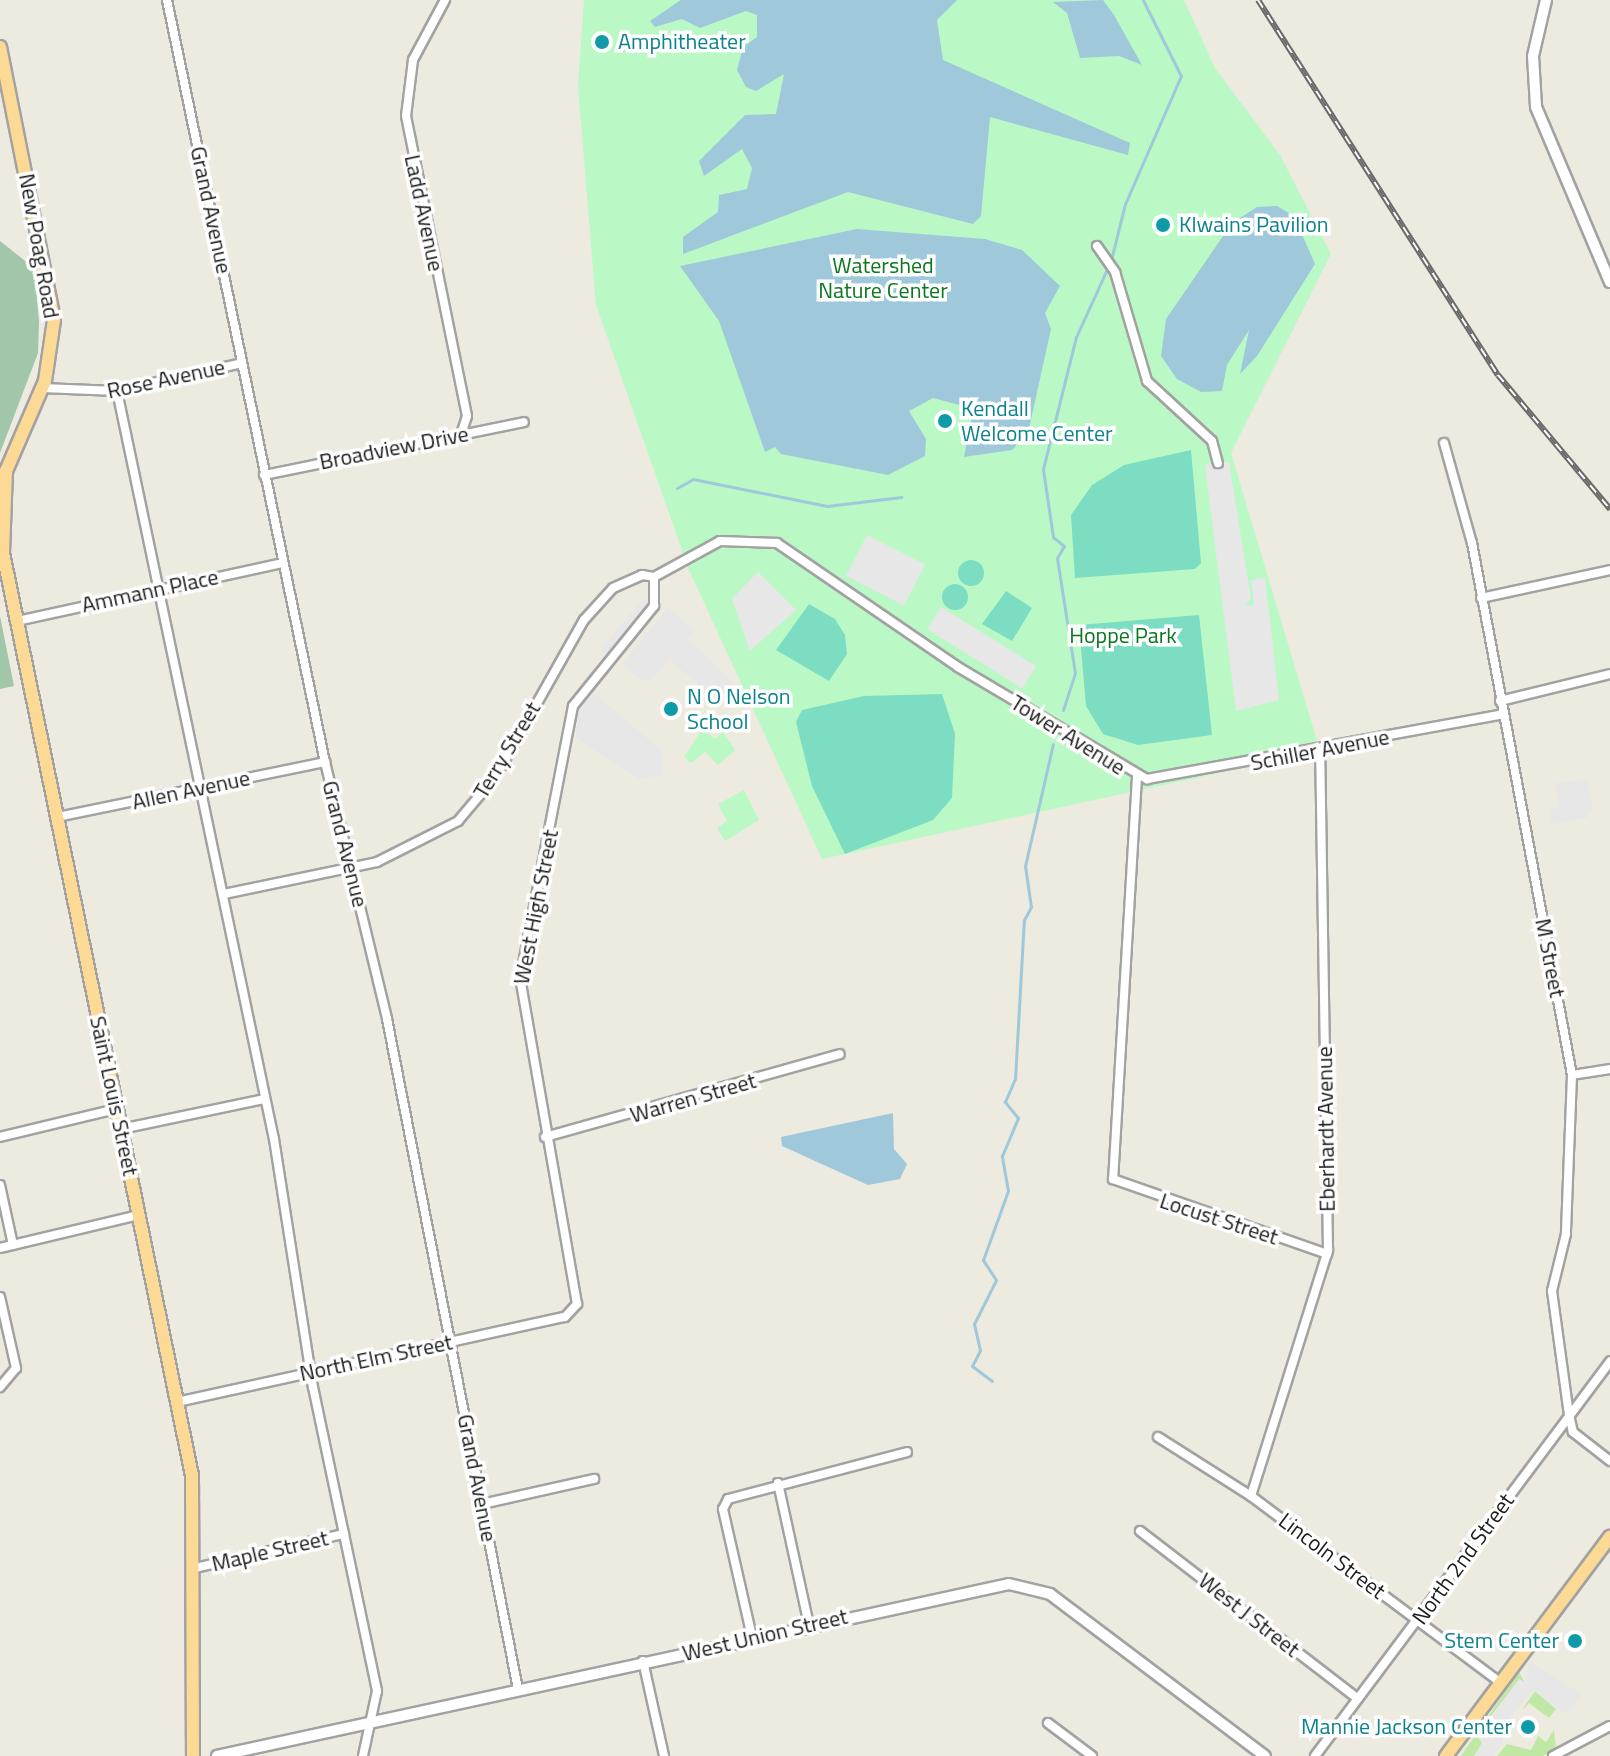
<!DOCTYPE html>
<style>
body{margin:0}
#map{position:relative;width:1610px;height:1756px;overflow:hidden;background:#edeae0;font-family:"Titillium Web",sans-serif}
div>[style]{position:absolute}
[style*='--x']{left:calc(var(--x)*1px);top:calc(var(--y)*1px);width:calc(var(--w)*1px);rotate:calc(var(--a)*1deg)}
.grass>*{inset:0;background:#bfe8a4}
.cemetery>*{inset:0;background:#a1c6aa}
.park>*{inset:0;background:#baf9c6}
.pitch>*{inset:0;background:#7cddc2}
.round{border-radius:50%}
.parking>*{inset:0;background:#e7e7e7;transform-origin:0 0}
.water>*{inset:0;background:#9fc8db}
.stream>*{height:3px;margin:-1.5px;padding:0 1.5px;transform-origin:1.5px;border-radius:1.5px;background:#9fc8db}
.roads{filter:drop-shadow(2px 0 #a2a2a2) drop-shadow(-2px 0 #a2a2a2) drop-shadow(0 2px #a2a2a2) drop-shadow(0 -2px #a2a2a2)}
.minor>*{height:8px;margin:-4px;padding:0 4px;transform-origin:4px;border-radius:4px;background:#fff}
.tertiary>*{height:10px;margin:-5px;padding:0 5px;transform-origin:5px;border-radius:5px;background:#fff}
.primary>*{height:12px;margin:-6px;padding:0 6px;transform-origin:6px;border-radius:6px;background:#fcda95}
.rail>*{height:6px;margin-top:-3px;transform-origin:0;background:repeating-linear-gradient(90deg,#fff 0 9px,#696969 0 18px);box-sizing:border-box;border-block:2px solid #696969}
.dots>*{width:22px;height:22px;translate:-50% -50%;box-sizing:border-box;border:4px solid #fff;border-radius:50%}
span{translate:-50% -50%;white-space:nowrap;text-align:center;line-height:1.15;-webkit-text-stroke:7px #fff;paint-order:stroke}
.culture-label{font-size:22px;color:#0d838f}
.left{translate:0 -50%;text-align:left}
.right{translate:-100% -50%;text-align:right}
.street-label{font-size:22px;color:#1b1b1b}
.park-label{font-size:22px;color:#0a771e}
</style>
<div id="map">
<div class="grass">
<div style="clip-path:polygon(1519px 1672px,1525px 1683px,1519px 1680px,1477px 1734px,1482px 1743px,1474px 1756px,1461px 1756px)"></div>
<div style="clip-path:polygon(1535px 1691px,1556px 1709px,1549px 1718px,1529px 1703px,1522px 1710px)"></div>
<div style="clip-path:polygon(1554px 1730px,1556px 1749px,1543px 1756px,1497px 1756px,1507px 1744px,1531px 1750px,1538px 1736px,1546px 1742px)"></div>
</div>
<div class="cemetery">
<div style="clip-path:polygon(0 241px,34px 268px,39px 321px,38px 353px,0 453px)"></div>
<div style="clip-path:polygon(0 616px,14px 686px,0 689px)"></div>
</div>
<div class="park">
<div style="clip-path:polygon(584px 0,1184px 0,1215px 68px,1280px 155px,1331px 254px,1231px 453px,1320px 751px,822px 859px,689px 570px,596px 305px,578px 87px)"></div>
<div style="clip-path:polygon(703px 728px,715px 739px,723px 732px,735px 750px,718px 765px,705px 752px,691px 763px,684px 757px)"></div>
<div style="clip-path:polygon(744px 790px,759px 820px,725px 841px,717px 828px,727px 821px,718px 804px)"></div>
</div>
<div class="pitch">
<div style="clip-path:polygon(1191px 450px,1201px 563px,1195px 569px,1075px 578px,1071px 515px,1092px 485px,1124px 465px)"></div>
<div class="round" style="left:958px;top:560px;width:26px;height:26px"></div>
<div class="round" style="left:942px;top:584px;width:26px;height:26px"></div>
<div style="clip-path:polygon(1006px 591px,1032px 608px,1012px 641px,982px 624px)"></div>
<div style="clip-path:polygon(809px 604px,835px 619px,845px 635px,847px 654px,829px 681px,776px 650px)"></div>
<div style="clip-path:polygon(1199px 615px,1212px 735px,1138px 745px,1103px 734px,1086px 706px,1079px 625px)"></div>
<div style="clip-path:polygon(942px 694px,955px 734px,952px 798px,933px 820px,845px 854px,812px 786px,796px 722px,802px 710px,864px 696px)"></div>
</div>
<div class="parking">
<div style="clip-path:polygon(1229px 462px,1251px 599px,1245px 606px,1254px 605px,1251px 580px,1265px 578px,1279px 700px,1236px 711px,1205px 465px)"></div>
<div style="left:867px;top:535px;width:65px;height:46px;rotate:27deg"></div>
<div style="clip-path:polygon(758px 572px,796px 610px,750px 651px,732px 599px)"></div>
<div style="left:643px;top:599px;width:17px;height:67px;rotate:40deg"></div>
<div style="left:941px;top:607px;width:112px;height:26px;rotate:32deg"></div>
<div style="clip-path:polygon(668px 608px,694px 630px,683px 646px,689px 640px,734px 683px,719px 702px,671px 661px,675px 653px,652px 679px,641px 680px,622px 664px)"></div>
<div style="clip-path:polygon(595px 694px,662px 751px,662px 775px,639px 779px,576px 738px,579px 707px)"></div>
<div style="clip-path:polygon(1587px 780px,1593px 809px,1586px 818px,1551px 824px,1549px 811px,1559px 805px,1555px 783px)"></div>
<div style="clip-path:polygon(1530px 1662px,1582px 1694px,1566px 1714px,1533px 1690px,1498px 1733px,1504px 1740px,1493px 1756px,1475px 1756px,1482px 1743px,1477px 1735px,1519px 1679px,1525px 1682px)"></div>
</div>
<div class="water">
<div style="clip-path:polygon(681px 0,957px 0,937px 20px,943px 60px,1130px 143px,1128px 155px,990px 117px,981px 216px,973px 224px,848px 192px,683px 254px,683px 237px,718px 212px,719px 195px,747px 189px,752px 168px,742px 149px,704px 176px,699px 161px,745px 115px,776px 114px,784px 74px,756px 91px,746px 87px,737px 70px,743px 47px,757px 37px,757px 15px,746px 11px,700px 28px,682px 19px,655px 27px,650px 21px)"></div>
<div style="clip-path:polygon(1103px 0,1114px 15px,1142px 65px,1119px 56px,1080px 58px,1067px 13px,1053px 2px)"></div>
<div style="clip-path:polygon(1277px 206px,1294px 216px,1315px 264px,1257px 356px,1240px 374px,1249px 330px,1227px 365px,1222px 391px,1201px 392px,1177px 379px,1161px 356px,1166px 319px,1232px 223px,1257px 207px)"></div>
<div style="clip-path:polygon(857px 229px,985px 239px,1022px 250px,1060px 286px,1045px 313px,1051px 329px,1028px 433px,1012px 450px,964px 457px,972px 416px,967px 407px,933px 398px,909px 411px,926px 439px,925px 456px,888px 475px,781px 454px,775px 447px,765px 452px,719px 321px,680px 266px)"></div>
<div style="clip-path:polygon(893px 1113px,894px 1149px,907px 1164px,900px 1179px,868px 1185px,782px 1146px,781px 1137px)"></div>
</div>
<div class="stream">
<div style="--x:1111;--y:260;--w:58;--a:-76"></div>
<div style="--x:1125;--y:204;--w:140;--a:-66.4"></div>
<div style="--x:1181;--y:76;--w:85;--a:-116.6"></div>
<div style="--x:677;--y:488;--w:18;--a:-29"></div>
<div style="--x:693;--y:479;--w:137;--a:11.4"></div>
<div style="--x:827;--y:506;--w:75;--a:-6.9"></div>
<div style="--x:1063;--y:710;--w:39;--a:-72"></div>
<div style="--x:1075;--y:673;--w:116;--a:-98.9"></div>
<div style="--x:1057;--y:558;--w:14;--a:-60"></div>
<div style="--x:1064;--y:546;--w:14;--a:-141"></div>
<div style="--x:1053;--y:537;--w:69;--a:-98.4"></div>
<div style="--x:1043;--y:469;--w:136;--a:-76"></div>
<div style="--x:1076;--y:337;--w:77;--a:-65.4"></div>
<div style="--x:992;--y:1381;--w:25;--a:-143"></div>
<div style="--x:972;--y:1366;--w:18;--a:-63"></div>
<div style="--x:980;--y:1350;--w:27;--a:-103"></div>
<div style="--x:974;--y:1324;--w:49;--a:-63.4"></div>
<div style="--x:996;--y:1280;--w:24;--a:-123"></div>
<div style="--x:983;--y:1260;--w:73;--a:-70.1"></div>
<div style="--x:1008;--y:1191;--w:36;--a:-100"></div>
<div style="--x:1002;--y:1156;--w:41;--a:-67.2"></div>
<div style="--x:1018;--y:1118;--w:21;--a:-129"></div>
<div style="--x:1005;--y:1102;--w:25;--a:-67"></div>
<div style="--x:1015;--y:1079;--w:159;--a:-86.8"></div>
<div style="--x:1024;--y:920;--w:15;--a:-62"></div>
<div style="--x:1031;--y:907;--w:41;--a:-98.3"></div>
<div style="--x:1025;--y:866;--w:125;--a:-77.1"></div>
</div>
<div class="roads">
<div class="minor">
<div style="--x:167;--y:0;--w:778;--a:78.29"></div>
<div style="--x:325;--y:762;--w:264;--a:76.4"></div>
<div style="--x:387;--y:1019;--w:683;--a:78.94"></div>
<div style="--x:445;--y:0;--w:68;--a:118.1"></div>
<div style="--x:413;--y:60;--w:56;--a:97.1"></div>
<div style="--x:406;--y:116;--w:306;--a:78.5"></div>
<div style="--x:467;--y:416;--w:16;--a:108"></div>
<div style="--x:1097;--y:246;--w:32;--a:55"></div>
<div style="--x:1115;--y:272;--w:114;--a:73.6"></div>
<div style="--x:1147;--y:381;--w:88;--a:42.7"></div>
<div style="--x:1212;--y:441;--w:23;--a:75"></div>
<div style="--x:42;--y:388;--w:75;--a:2.3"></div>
<div style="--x:117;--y:391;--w:128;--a:-12.6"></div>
<div style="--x:117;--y:391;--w:764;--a:78.15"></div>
<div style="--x:274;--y:1139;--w:251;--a:81.1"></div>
<div style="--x:313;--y:1387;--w:311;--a:78.1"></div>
<div style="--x:377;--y:1691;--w:66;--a:102.2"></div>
<div style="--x:1444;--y:443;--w:104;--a:74.4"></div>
<div style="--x:1472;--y:543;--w:541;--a:79.35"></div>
<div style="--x:1572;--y:1075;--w:159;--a:92.2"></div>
<div style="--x:1566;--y:1234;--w:59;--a:103.8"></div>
<div style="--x:1552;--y:1291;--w:125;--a:82.2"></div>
<div style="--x:1569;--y:1415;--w:17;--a:77"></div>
<div style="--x:1573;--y:1432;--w:47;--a:38.1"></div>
<div style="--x:264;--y:475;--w:265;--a:-11.5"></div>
<div style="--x:654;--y:577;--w:75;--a:-28.6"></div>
<div style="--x:720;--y:541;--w:57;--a:2"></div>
<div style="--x:777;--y:543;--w:219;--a:34.4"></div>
<div style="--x:958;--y:667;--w:220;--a:30.7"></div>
<div style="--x:1147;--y:779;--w:362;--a:-10.3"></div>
<div style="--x:1481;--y:598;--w:132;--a:-12.2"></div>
<div style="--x:17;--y:621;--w:272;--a:-12.3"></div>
<div style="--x:1500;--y:701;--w:113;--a:-13.8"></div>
<div style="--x:1137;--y:777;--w:403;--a:93.4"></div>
<div style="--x:1113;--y:1179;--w:227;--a:19.3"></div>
<div style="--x:57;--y:817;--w:274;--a:-11.6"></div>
<div style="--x:224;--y:894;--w:156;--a:-11.8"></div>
<div style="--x:377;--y:862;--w:91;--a:-26.8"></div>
<div style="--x:458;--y:821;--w:59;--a:-49.8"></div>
<div style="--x:496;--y:776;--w:179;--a:-60.6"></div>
<div style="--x:584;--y:620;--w:43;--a:-47.8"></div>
<div style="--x:613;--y:588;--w:32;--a:-24"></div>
<div style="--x:642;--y:575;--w:12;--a:9"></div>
<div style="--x:1572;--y:1075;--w:38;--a:-9"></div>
<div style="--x:121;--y:1129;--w:147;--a:-11.8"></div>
<div style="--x:0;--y:1137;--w:119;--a:-13.6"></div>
<div style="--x:545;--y:1137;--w:306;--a:-15.7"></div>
<div style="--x:0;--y:1185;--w:61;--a:77.8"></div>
<div style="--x:0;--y:1248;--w:142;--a:-13.4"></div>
<div style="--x:0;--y:1297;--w:73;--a:77.3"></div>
<div style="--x:16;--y:1368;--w:25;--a:130"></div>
<div style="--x:177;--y:1402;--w:397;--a:-12.4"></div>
<div style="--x:565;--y:1317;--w:18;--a:-47"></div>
<div style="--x:577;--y:1304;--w:330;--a:-99.9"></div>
<div style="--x:520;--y:979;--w:278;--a:-79"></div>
<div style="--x:573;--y:706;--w:129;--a:-51"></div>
<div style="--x:654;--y:606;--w:29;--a:-90"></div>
<div style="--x:1158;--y:1437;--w:110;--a:32.4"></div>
<div style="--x:1251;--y:1496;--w:312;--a:36.8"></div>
<div style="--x:778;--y:1483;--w:145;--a:77.7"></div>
<div style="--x:1251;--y:1496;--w:258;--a:-72.6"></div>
<div style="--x:1328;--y:1250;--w:499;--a:-90.9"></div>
<div style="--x:482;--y:1504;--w:115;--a:-12.6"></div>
<div style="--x:1140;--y:1531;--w:275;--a:37.6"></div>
<div style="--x:195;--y:1568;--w:153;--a:-12.9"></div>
<div style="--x:752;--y:1637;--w:131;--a:-102.8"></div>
<div style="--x:723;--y:1509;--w:11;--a:-63"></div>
<div style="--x:728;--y:1499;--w:185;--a:-14.7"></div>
<div style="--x:643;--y:1661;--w:97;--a:77.5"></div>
<div style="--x:1048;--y:1723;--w:55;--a:36.9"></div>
<div style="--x:1315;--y:1756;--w:493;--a:-53.2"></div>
<div style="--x:1553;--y:1756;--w:64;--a:-27.8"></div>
</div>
<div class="tertiary">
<div style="--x:1546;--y:0;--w:57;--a:103.1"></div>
<div style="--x:1533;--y:56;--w:51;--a:86.6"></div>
<div style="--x:1536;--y:107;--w:190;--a:67.1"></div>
<div style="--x:217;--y:1756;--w:810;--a:-12.25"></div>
<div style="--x:1009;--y:1584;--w:42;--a:13.7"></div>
<div style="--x:1050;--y:1594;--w:269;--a:37"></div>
</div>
<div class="primary">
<div style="--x:0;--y:47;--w:278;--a:78.8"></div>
<div style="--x:54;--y:320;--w:62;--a:98.4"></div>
<div style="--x:45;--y:381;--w:98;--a:113.4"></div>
<div style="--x:6;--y:471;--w:82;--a:92.1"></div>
<div style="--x:3;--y:553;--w:941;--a:78.42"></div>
<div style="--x:192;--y:1475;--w:281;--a:89.8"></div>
<div style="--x:1446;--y:1756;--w:274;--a:-53.2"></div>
</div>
</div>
<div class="rail">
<div style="--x:1258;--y:0;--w:445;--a:57.4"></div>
<div style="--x:1498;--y:375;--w:175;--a:50.1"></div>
</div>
<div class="dots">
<div style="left:602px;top:42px;background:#0f9aa8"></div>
<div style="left:1163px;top:225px;background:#0f9aa8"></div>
<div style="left:945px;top:421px;background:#0f9aa8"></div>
<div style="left:671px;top:709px;background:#0f9aa8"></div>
<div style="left:1575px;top:1641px;background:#0f9aa8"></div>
<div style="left:1528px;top:1727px;background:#0f9aa8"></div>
</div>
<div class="culture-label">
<span class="left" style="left:618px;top:42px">Amphitheater</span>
<span class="left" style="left:1179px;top:225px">Klwains Pavilion</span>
<span class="left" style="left:961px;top:421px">Kendall<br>Welcome Center</span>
<span class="left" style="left:687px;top:709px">N O Nelson<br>School</span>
<span class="right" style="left:1559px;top:1641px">Stem Center</span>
<span class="right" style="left:1512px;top:1727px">Mannie Jackson Center</span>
</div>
<div class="street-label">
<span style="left:211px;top:210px;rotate:78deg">Grand Avenue</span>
<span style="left:424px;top:213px;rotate:78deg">Ladd Avenue</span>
<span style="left:39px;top:246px;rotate:80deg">New Poag Road</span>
<span style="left:166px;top:379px;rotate:-12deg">Rose Avenue</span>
<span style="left:394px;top:448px;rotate:-11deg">Broadview Drive</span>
<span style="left:150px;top:591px;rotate:-12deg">Ammann Place</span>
<span style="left:1068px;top:735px;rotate:32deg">Tower Avenue</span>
<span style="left:507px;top:750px;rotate:-59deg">Terry Street</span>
<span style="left:1320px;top:750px;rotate:-11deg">Schiller Avenue</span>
<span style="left:191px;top:790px;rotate:-12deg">Allen Avenue</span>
<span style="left:345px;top:844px;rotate:76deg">Grand Avenue</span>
<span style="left:536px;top:907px;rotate:-79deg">West High Street</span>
<span style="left:1550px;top:958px;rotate:79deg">M Street</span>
<span style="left:114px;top:1096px;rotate:78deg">Saint Louis Street</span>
<span style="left:693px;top:1098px;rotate:-16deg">Warren Street</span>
<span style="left:1326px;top:1129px;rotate:-91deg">Eberhardt Avenue</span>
<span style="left:1219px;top:1219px;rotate:18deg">Locust Street</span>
<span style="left:376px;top:1358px;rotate:-12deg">North Elm Street</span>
<span style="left:477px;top:1478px;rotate:79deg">Grand Avenue</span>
<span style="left:270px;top:1551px;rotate:-13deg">Maple Street</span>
<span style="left:1332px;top:1556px;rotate:37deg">Lincoln Street</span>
<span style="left:1463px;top:1559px;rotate:-54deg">North 2nd Street</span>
<span style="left:1249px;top:1615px;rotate:38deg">West J Street</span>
<span style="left:765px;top:1635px;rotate:-13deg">West Union Street</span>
</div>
<div class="park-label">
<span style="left:883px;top:278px">Watershed<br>Nature Center</span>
<span style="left:1123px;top:636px">Hoppe Park</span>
</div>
</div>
